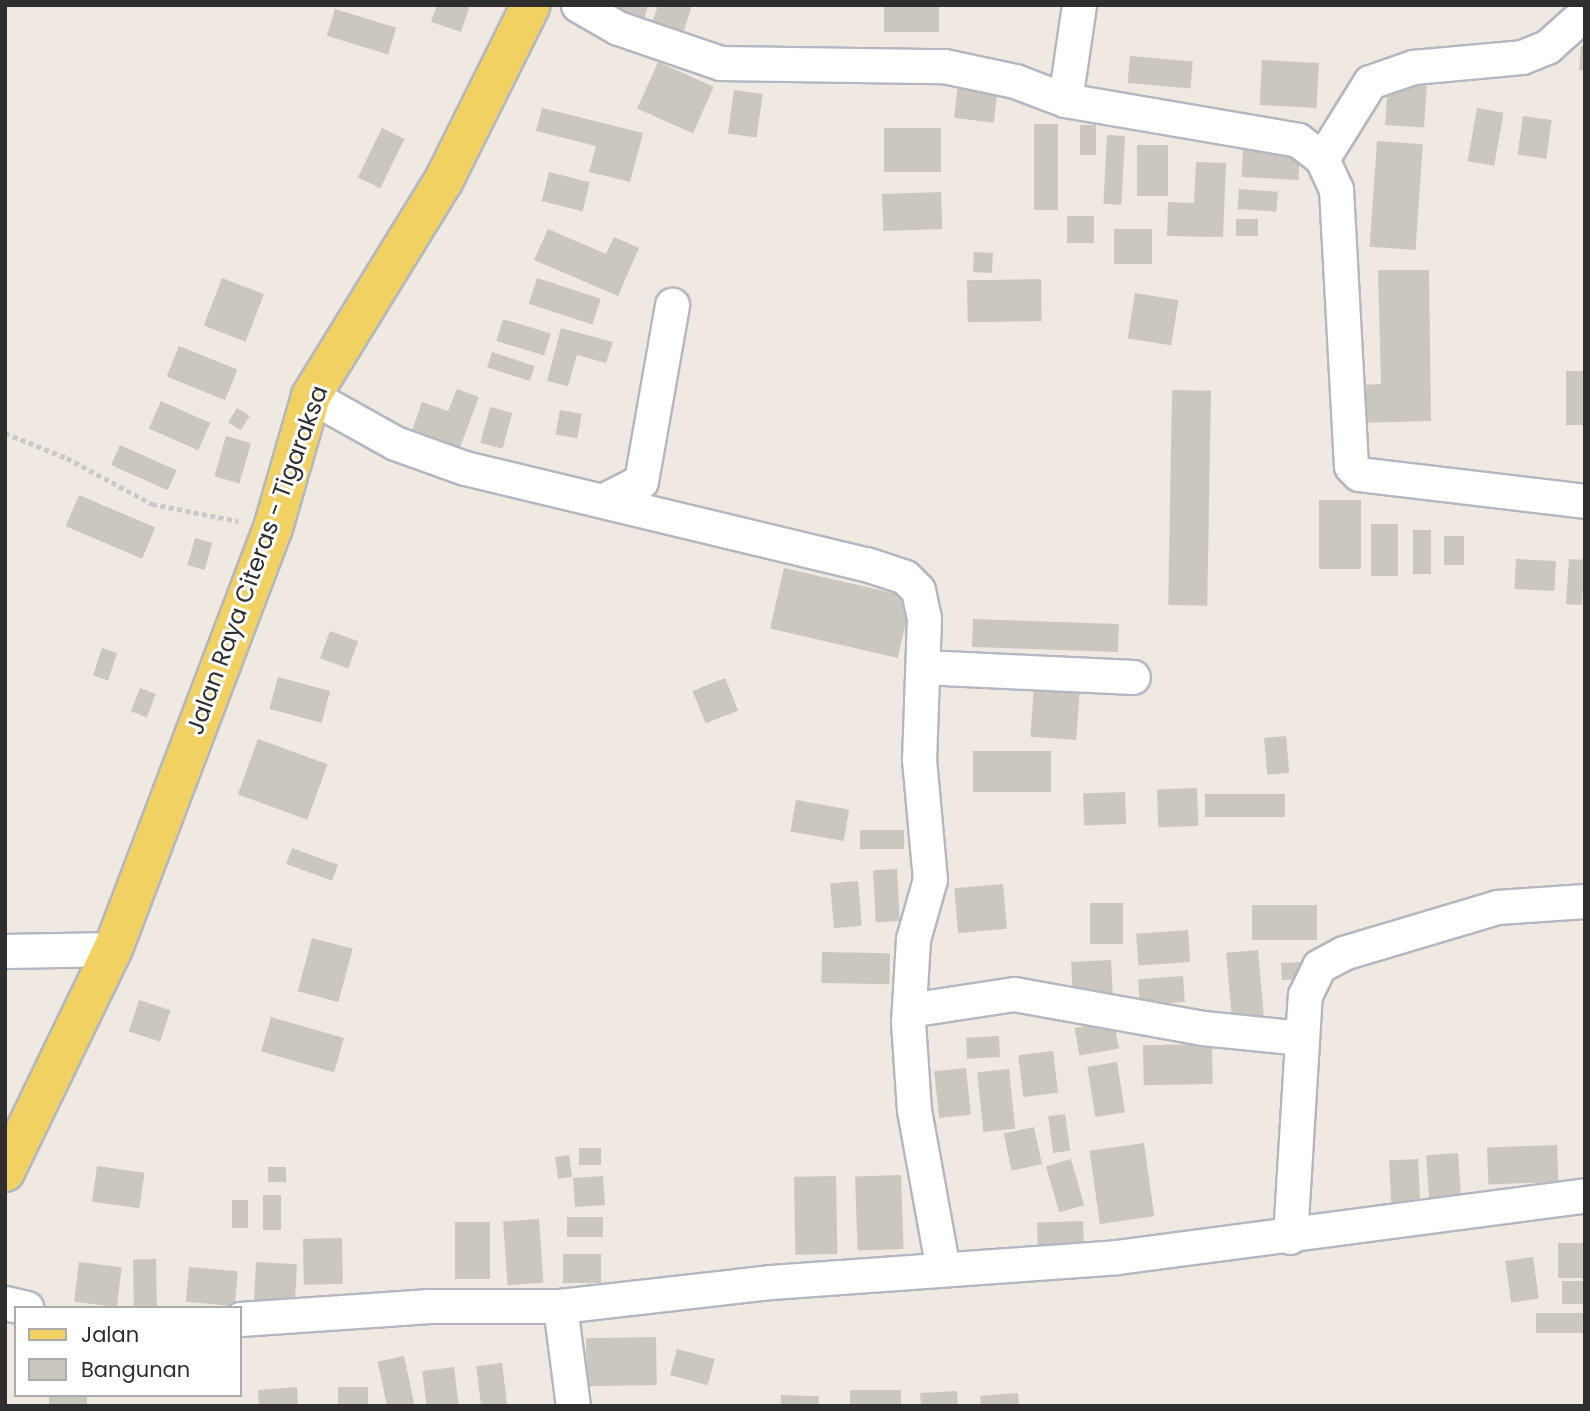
<!DOCTYPE html>
<style>
body{margin:0}
#map{position:relative;width:1590px;height:1411px;overflow:hidden;background:#efe9e1;font-family:Poppins,sans-serif}
div>[style]{position:absolute}
[style*='--x']{left:calc(var(--x)*1px);top:calc(var(--y)*1px);width:calc(var(--w)*1px);rotate:calc(var(--a)*1deg)}
.building>*{inset:0;background:#cbc7bf;transform-origin:0 0}
.path>*{height:4.5px;margin-top:-2.25px;transform-origin:0;background:repeating-linear-gradient(90deg,#c9c9c9 0 5px,transparent 0 8.5px)}
.roads{filter:drop-shadow(2px 0 #b4b7c1) drop-shadow(-2px 0 #b4b7c1) drop-shadow(0 2px #b4b7c1) drop-shadow(0 -2px #b4b7c1)}
.street>*{height:33px;margin:-16.5px;padding:0 16.5px;transform-origin:16.5px;border-radius:16.5px;background:#fff}
.primary>*{height:38px;margin:-19px;padding:0 19px;transform-origin:19px;border-radius:19px;background:#f2d163}
span{translate:-50% -50%;white-space:nowrap;text-align:center;line-height:1.15;-webkit-text-stroke:6px #fff;paint-order:stroke}
.street-label{font-size:24px;color:#2e2e2e}
.frame{position:absolute;inset:0;border:7px solid #2e2e2e;pointer-events:none}
.legend{position:absolute;left:14px;top:1306px;width:228px;height:91px;box-sizing:border-box;background:#fff;border:2px solid #ababab;margin:0;padding:9px 12px;list-style:none;font-size:21px;color:#2e2e2e}
.legend li{display:flex;align-items:center;gap:14px;height:35px}
.legend b{width:35px;border:2px solid #ababab}
</style>
<div id="map">
<div class="building">
<div style="clip-path:polygon(437px 5px,470px 5px,461px 32px,431px 22px)"></div>
<div style="clip-path:polygon(598px 5px,648px 5px,643px 24px)"></div>
<div style="clip-path:polygon(658px 5px,692px 5px,683px 33px,652px 23px)"></div>
<div style="left:884px;top:5px;width:55px;height:27px"></div>
<div style="left:335px;top:9px;width:64px;height:28px;rotate:17deg"></div>
<div style="clip-path:polygon(1581px 46px,1585px 46px,1585px 71px,1579px 70px)"></div>
<div style="left:1130px;top:56px;width:63px;height:27px;rotate:5deg"></div>
<div style="left:1262px;top:60px;width:57px;height:45px;rotate:3deg"></div>
<div style="left:658px;top:62px;width:61px;height:51px;rotate:24deg"></div>
<div style="left:1388px;top:83px;width:39px;height:42px;rotate:4deg"></div>
<div style="left:958px;top:85px;width:40px;height:33px;rotate:7deg"></div>
<div style="left:734px;top:90px;width:29px;height:44px;rotate:8deg"></div>
<div style="clip-path:polygon(542px 108px,643px 133px,630px 182px,589px 172px,596px 146px,536px 131px)"></div>
<div style="left:1477px;top:108px;width:27px;height:54px;rotate:10deg"></div>
<div style="left:1523px;top:116px;width:29px;height:39px;rotate:8deg"></div>
<div style="left:1034px;top:124px;width:24px;height:86px"></div>
<div style="left:1080px;top:125px;width:16px;height:30px"></div>
<div style="left:382px;top:128px;width:25px;height:55px;rotate:26deg"></div>
<div style="left:884px;top:128px;width:57px;height:44px"></div>
<div style="left:1107px;top:135px;width:18px;height:69px;rotate:3deg"></div>
<div style="left:1377px;top:141px;width:46px;height:106px;rotate:4deg"></div>
<div style="left:1137px;top:145px;width:31px;height:51px"></div>
<div style="left:1243px;top:150px;width:57px;height:27px;rotate:3deg"></div>
<div style="clip-path:polygon(1196px 162px,1226px 163px,1223px 237px,1167px 236px,1168px 202px,1194px 203px)"></div>
<div style="left:549px;top:172px;width:42px;height:30px;rotate:14deg"></div>
<div style="left:1239px;top:189px;width:39px;height:20px;rotate:4deg"></div>
<div style="left:941px;top:192px;width:37px;height:59px;rotate:88deg"></div>
<div style="left:1067px;top:216px;width:27px;height:27px"></div>
<div style="left:1236px;top:219px;width:22px;height:17px"></div>
<div style="clip-path:polygon(548px 229px,606px 254px,614px 237px,639px 248px,618px 296px,534px 260px)"></div>
<div style="left:1114px;top:229px;width:38px;height:35px"></div>
<div style="left:974px;top:252px;width:19px;height:20px;rotate:3deg"></div>
<div style="clip-path:polygon(1378px 270px,1429px 270px,1431px 421px,1356px 423px,1355px 385px,1381px 384px)"></div>
<div style="left:222px;top:278px;width:45px;height:51px;rotate:21deg"></div>
<div style="left:537px;top:278px;width:67px;height:27px;rotate:18deg"></div>
<div style="left:1041px;top:279px;width:42px;height:74px;rotate:89deg"></div>
<div style="left:1135px;top:293px;width:44px;height:46px;rotate:9deg"></div>
<div style="left:503px;top:319px;width:50px;height:23px;rotate:17deg"></div>
<div style="clip-path:polygon(561px 328px,613px 342px,606px 363px,577px 355px,568px 386px,547px 381px)"></div>
<div style="left:179px;top:346px;width:63px;height:33px;rotate:22deg"></div>
<div style="left:492px;top:352px;width:45px;height:16px;rotate:18deg"></div>
<div style="left:1566px;top:371px;width:19px;height:54px"></div>
<div style="clip-path:polygon(457px 389px,479px 397px,460px 447px,412px 430px,422px 402px,448px 411px)"></div>
<div style="left:1172px;top:390px;width:39px;height:215px;rotate:1deg"></div>
<div style="left:161px;top:401px;width:54px;height:30px;rotate:24deg"></div>
<div style="left:490px;top:407px;width:23px;height:37px;rotate:15deg"></div>
<div style="left:237px;top:408px;width:15px;height:17px;rotate:32deg"></div>
<div style="left:560px;top:410px;width:22px;height:25px;rotate:10deg"></div>
<div style="left:226px;top:436px;width:26px;height:42px;rotate:16deg"></div>
<div style="left:120px;top:445px;width:62px;height:22px;rotate:24deg"></div>
<div style="left:79px;top:495px;width:83px;height:34px;rotate:23deg"></div>
<div style="left:1319px;top:500px;width:42px;height:69px"></div>
<div style="left:1398px;top:524px;width:52px;height:27px;rotate:90deg"></div>
<div style="left:1413px;top:530px;width:18px;height:44px"></div>
<div style="left:1444px;top:536px;width:20px;height:29px"></div>
<div style="left:195px;top:538px;width:18px;height:28px;rotate:16deg"></div>
<div style="left:1516px;top:559px;width:40px;height:30px;rotate:3deg"></div>
<div style="left:1569px;top:559px;width:16px;height:45px;rotate:4deg"></div>
<div style="left:784px;top:568px;width:131px;height:62px;rotate:13deg"></div>
<div style="left:973px;top:619px;width:146px;height:28px;rotate:2deg"></div>
<div style="left:330px;top:631px;width:30px;height:29px;rotate:20deg"></div>
<div style="left:102px;top:648px;width:16px;height:29px;rotate:18deg"></div>
<div style="left:278px;top:677px;width:54px;height:33px;rotate:15deg"></div>
<div style="left:725px;top:678px;width:35px;height:35px;rotate:68deg"></div>
<div style="left:1034px;top:685px;width:46px;height:52px;rotate:4deg"></div>
<div style="left:140px;top:688px;width:17px;height:25px;rotate:21deg"></div>
<div style="left:1286px;top:736px;width:37px;height:22px;rotate:85deg"></div>
<div style="left:258px;top:739px;width:74px;height:59px;rotate:20deg"></div>
<div style="left:1051px;top:751px;width:41px;height:78px;rotate:90deg"></div>
<div style="left:1197px;top:788px;width:38px;height:40px;rotate:88deg"></div>
<div style="left:1125px;top:792px;width:32px;height:42px;rotate:88deg"></div>
<div style="left:1205px;top:794px;width:80px;height:23px"></div>
<div style="left:796px;top:800px;width:54px;height:32px;rotate:10deg"></div>
<div style="left:904px;top:830px;width:19px;height:44px;rotate:90deg"></div>
<div style="left:292px;top:848px;width:49px;height:17px;rotate:20deg"></div>
<div style="left:897px;top:869px;width:52px;height:24px;rotate:87deg"></div>
<div style="left:858px;top:881px;width:45px;height:28px;rotate:85deg"></div>
<div style="left:1003px;top:884px;width:45px;height:49px;rotate:85deg"></div>
<div style="left:1090px;top:903px;width:33px;height:41px"></div>
<div style="left:1252px;top:905px;width:65px;height:35px"></div>
<div style="left:1188px;top:930px;width:32px;height:52px;rotate:86deg"></div>
<div style="left:312px;top:938px;width:42px;height:55px;rotate:15deg"></div>
<div style="left:1258px;top:950px;width:75px;height:32px;rotate:85deg"></div>
<div style="left:822px;top:952px;width:68px;height:31px;rotate:1deg"></div>
<div style="left:1111px;top:960px;width:38px;height:40px;rotate:87deg"></div>
<div style="left:1301px;top:962px;width:17px;height:20px;rotate:87deg"></div>
<div style="left:1183px;top:976px;width:26px;height:45px;rotate:86deg"></div>
<div style="left:139px;top:1000px;width:33px;height:33px;rotate:18deg"></div>
<div style="left:271px;top:1017px;width:76px;height:36px;rotate:16deg"></div>
<div style="left:1114px;top:1021px;width:28px;height:40px;rotate:80deg"></div>
<div style="left:999px;top:1036px;width:21px;height:33px;rotate:87deg"></div>
<div style="left:1212px;top:1044px;width:40px;height:69px;rotate:89deg"></div>
<div style="left:1053px;top:1051px;width:42px;height:35px;rotate:83deg"></div>
<div style="left:1117px;top:1062px;width:51px;height:30px;rotate:81deg"></div>
<div style="left:966px;top:1068px;width:47px;height:32px;rotate:84deg"></div>
<div style="left:1009px;top:1069px;width:60px;height:32px;rotate:84deg"></div>
<div style="left:1065px;top:1114px;width:37px;height:17px;rotate:82deg"></div>
<div style="left:1034px;top:1127px;width:38px;height:31px;rotate:78deg"></div>
<div style="left:1144px;top:1143px;width:74px;height:55px;rotate:82deg"></div>
<div style="left:1557px;top:1145px;width:37px;height:70px;rotate:88deg"></div>
<div style="left:579px;top:1148px;width:22px;height:17px"></div>
<div style="left:1458px;top:1153px;width:46px;height:32px;rotate:86deg"></div>
<div style="left:569px;top:1155px;width:22px;height:14px;rotate:82deg"></div>
<div style="left:1071px;top:1159px;width:48px;height:26px;rotate:74deg"></div>
<div style="left:1418px;top:1159px;width:43px;height:29px;rotate:87deg"></div>
<div style="left:97px;top:1166px;width:48px;height:36px;rotate:8deg"></div>
<div style="left:268px;top:1167px;width:18px;height:15px"></div>
<div style="left:901px;top:1175px;width:74px;height:46px;rotate:88deg"></div>
<div style="left:603px;top:1176px;width:29px;height:30px;rotate:86deg"></div>
<div style="left:836px;top:1176px;width:78px;height:42px;rotate:89deg"></div>
<div style="left:263px;top:1195px;width:18px;height:35px"></div>
<div style="left:232px;top:1200px;width:16px;height:28px"></div>
<div style="left:567px;top:1217px;width:36px;height:20px"></div>
<div style="left:539px;top:1219px;width:64px;height:36px;rotate:86deg"></div>
<div style="left:1083px;top:1221px;width:29px;height:46px;rotate:88deg"></div>
<div style="left:455px;top:1222px;width:35px;height:57px"></div>
<div style="left:342px;top:1238px;width:46px;height:39px;rotate:89deg"></div>
<div style="left:1585px;top:1243px;width:35px;height:27px;rotate:90deg"></div>
<div style="left:563px;top:1254px;width:38px;height:29px"></div>
<div style="left:1533px;top:1257px;width:42px;height:28px;rotate:82deg"></div>
<div style="left:156px;top:1259px;width:47px;height:23px;rotate:89deg"></div>
<div style="left:79px;top:1262px;width:43px;height:40px;rotate:7deg"></div>
<div style="left:256px;top:1262px;width:41px;height:42px;rotate:3deg"></div>
<div style="left:189px;top:1267px;width:49px;height:35px;rotate:5deg"></div>
<div style="left:1585px;top:1281px;width:23px;height:23px;rotate:90deg"></div>
<div style="left:1585px;top:1313px;width:20px;height:49px;rotate:90deg"></div>
<div style="left:656px;top:1337px;width:48px;height:70px;rotate:89deg"></div>
<div style="left:677px;top:1349px;width:39px;height:27px;rotate:15deg"></div>
<div style="left:404px;top:1356px;width:51px;height:27px;rotate:78deg"></div>
<div style="left:502px;top:1363px;width:43px;height:26px;rotate:83deg"></div>
<div style="left:454px;top:1367px;width:39px;height:32px;rotate:83deg"></div>
<div style="clip-path:polygon(297px 1387px,298px 1406px,259px 1406px,258px 1390px)"></div>
<div style="left:338px;top:1387px;width:30px;height:19px"></div>
<div style="left:901px;top:1390px;width:16px;height:51px;rotate:90deg"></div>
<div style="clip-path:polygon(957px 1391px,958px 1406px,921px 1406px,920px 1393px)"></div>
<div style="left:1018px;top:1393px;width:13px;height:38px;rotate:86deg"></div>
<div style="left:49px;top:1395px;width:38px;height:11px"></div>
<div style="left:781px;top:1395px;width:38px;height:11px;rotate:2deg"></div>
</div>
<div class="path">
<div style="--x:5;--y:433;--w:67;--a:22"></div>
<div style="--x:67;--y:458;--w:97;--a:28.4"></div>
<div style="--x:152;--y:504;--w:88;--a:11.2"></div>
</div>
<div class="roads">
<div class="street">
<div style="--x:578;--y:5;--w:46;--a:29.9"></div>
<div style="--x:618;--y:28;--w:108;--a:18.9"></div>
<div style="--x:720;--y:63;--w:224;--a:0.8"></div>
<div style="--x:944;--y:66;--w:73;--a:11.9"></div>
<div style="--x:1015;--y:81;--w:53;--a:20.8"></div>
<div style="--x:1065;--y:100;--w:236;--a:9.7"></div>
<div style="--x:1298;--y:140;--w:31;--a:38"></div>
<div style="--x:1322;--y:159;--w:33;--a:65"></div>
<div style="--x:1336;--y:189;--w:277;--a:86.9"></div>
<div style="--x:1351;--y:466;--w:11;--a:45"></div>
<div style="--x:1359;--y:474;--w:228;--a:6.8"></div>
<div style="--x:1065;--y:100;--w:96;--a:-81.6"></div>
<div style="--x:1322;--y:159;--w:91;--a:-58.1"></div>
<div style="--x:1370;--y:82;--w:46;--a:-19.2"></div>
<div style="--x:1413;--y:67;--w:109;--a:-5.2"></div>
<div style="--x:1522;--y:57;--w:27;--a:-22"></div>
<div style="--x:1547;--y:47;--w:51;--a:-41.8"></div>
<div style="--x:311;--y:396;--w:96;--a:29.2"></div>
<div style="--x:395;--y:443;--w:74;--a:19.7"></div>
<div style="--x:465;--y:468;--w:412;--a:13.5"></div>
<div style="--x:866;--y:564;--w:41;--a:18.4"></div>
<div style="--x:905;--y:577;--w:18;--a:45"></div>
<div style="--x:918;--y:590;--w:29;--a:78"></div>
<div style="--x:924;--y:618;--w:141;--a:92"></div>
<div style="--x:919;--y:759;--w:121;--a:84.8"></div>
<div style="--x:930;--y:879;--w:62;--a:105.8"></div>
<div style="--x:913;--y:939;--w:83;--a:93.4"></div>
<div style="--x:908;--y:1022;--w:88;--a:86.1"></div>
<div style="--x:914;--y:1110;--w:162;--a:79.7"></div>
<div style="--x:606;--y:499;--w:39;--a:-27"></div>
<div style="--x:641;--y:481;--w:179;--a:-80"></div>
<div style="--x:923;--y:667;--w:210;--a:2.7"></div>
<div style="--x:5;--y:951;--w:108;--a:-1.1"></div>
<div style="--x:909;--y:1010;--w:106;--a:-8.7"></div>
<div style="--x:1014;--y:994;--w:192;--a:10.2"></div>
<div style="--x:1203;--y:1028;--w:99;--a:5.8"></div>
<div style="--x:1290;--y:1237;--w:242;--a:-86.5"></div>
<div style="--x:1305;--y:995;--w:32;--a:-64"></div>
<div style="--x:1319;--y:966;--w:27;--a:-28"></div>
<div style="--x:1343;--y:953;--w:161;--a:-16.6"></div>
<div style="--x:1497;--y:907;--w:88;--a:-3.9"></div>
<div style="--x:5;--y:1303;--w:22;--a:13"></div>
<div style="--x:560;--y:1306;--w:101;--a:82.6"></div>
<div style="--x:240;--y:1319;--w:190;--a:-3.9"></div>
<div style="--x:430;--y:1306;--w:130;--a:0"></div>
<div style="--x:560;--y:1306;--w:211;--a:-6.5"></div>
<div style="--x:770;--y:1282;--w:348;--a:-4.1"></div>
<div style="--x:1117;--y:1257;--w:472;--a:-7.5"></div>
</div>
<div class="primary">
<div style="--x:5;--y:1172;--w:248;--a:-64.2"></div>
<div style="--x:113;--y:949;--w:450;--a:-69.2"></div>
<div style="--x:273;--y:528;--w:137;--a:-73.9"></div>
<div style="--x:311;--y:396;--w:254;--a:-58.4"></div>
<div style="--x:444;--y:180;--w:195;--a:-63.6"></div>
</div>
</div>
<div class="street-label">
<span style="left:257px;top:560px;rotate:-70deg">Jalan Raya Citeras - Tigaraksa</span>
</div>
<div class="frame"></div>
<ul class="legend">
<li><b style="height:9px;background:#f2d163"></b>Jalan</li>
<li><b style="height:19px;background:#cbc7bf"></b>Bangunan</li>
</ul>
</div>
